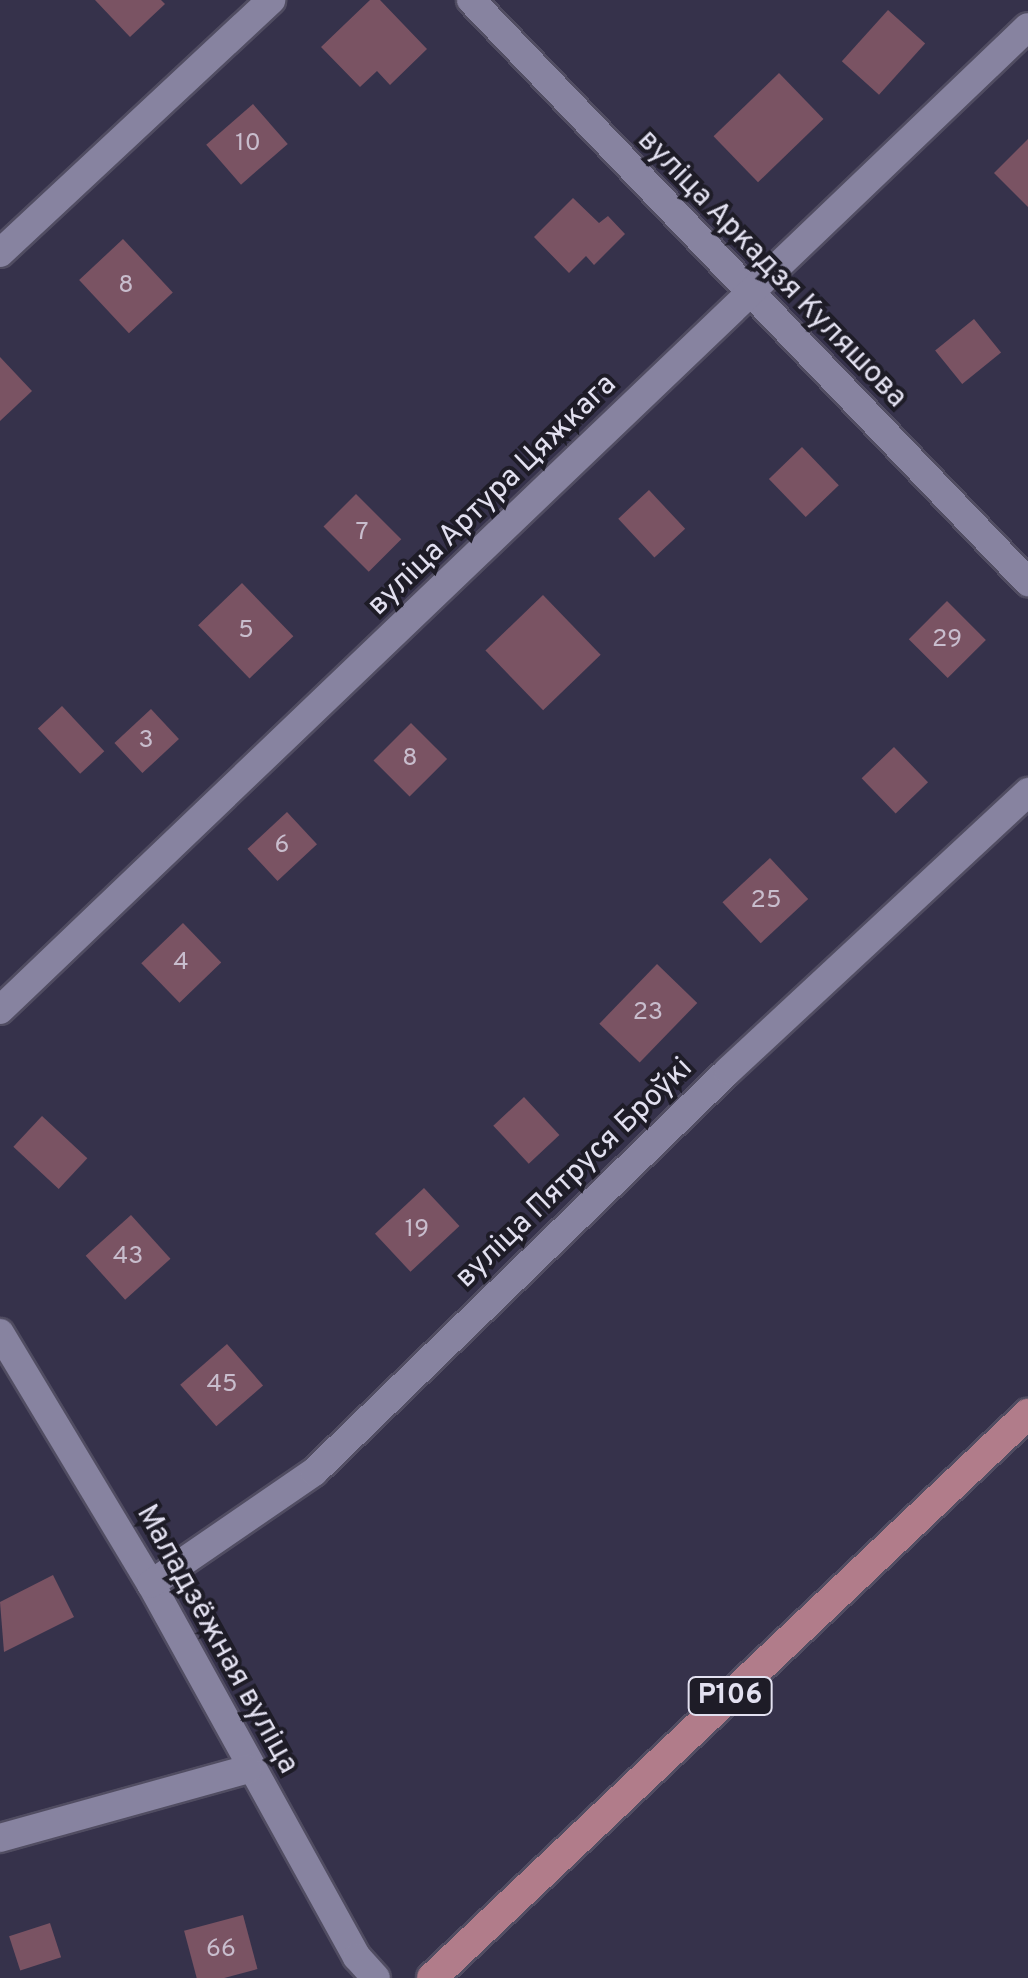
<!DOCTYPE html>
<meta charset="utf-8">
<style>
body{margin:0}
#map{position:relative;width:1028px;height:1978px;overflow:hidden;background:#36324b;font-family:Overpass,sans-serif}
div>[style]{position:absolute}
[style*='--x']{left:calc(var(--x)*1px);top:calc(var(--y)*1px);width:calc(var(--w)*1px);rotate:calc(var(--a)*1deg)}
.building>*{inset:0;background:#7a5363;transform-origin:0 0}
.roads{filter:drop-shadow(2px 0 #514d62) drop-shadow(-2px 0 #514d62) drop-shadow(0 2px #514d62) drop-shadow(0 -2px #514d62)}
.minor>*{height:28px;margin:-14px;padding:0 14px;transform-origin:14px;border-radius:14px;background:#8783a0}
.primary>*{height:30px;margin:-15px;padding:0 15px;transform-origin:15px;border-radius:15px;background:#b17c8a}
span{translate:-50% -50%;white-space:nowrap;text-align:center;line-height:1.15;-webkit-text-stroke:8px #1e1c27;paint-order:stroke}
.number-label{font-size:25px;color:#c8bdcd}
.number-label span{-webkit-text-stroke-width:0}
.shield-label span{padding:2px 8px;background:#1e1c27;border:2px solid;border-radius:8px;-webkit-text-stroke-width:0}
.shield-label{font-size:28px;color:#e2e0f0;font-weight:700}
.street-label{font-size:30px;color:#e2e0f0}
</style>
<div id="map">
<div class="building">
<div style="clip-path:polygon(95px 0,161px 0,165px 4px,130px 37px)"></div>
<div style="clip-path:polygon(370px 0,380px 0,427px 49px,390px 85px,377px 71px,360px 87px,321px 47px)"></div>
<div style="left:888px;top:10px;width:50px;height:69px;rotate:42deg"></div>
<div style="left:779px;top:73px;width:64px;height:91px;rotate:46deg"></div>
<div style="left:253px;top:104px;width:53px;height:62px;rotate:49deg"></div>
<div style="clip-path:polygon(1028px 139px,1028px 207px,994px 173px)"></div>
<div style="clip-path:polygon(573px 198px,599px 223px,608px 216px,625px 234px,594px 265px,586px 256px,569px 273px,534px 237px)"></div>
<div style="left:123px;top:239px;width:73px;height:60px;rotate:47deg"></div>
<div style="left:974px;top:319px;width:43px;height:50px;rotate:51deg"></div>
<div style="clip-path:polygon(0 357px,32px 391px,0 421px)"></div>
<div style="left:802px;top:447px;width:53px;height:46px;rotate:46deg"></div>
<div style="left:649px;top:490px;width:53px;height:42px;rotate:47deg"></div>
<div style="left:356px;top:494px;width:64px;height:46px;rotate:45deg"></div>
<div style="left:242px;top:583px;width:74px;height:61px;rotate:46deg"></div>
<div style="left:543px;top:595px;width:83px;height:80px;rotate:46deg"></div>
<div style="left:947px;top:601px;width:55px;height:54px;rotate:45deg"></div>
<div style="left:62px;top:706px;width:62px;height:33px;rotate:47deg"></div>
<div style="left:151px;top:709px;width:41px;height:50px;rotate:47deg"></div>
<div style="left:411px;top:723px;width:51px;height:53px;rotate:45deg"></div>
<div style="left:894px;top:747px;width:49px;height:45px;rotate:46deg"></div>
<div style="left:287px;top:812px;width:44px;height:54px;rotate:47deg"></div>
<div style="left:770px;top:858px;width:56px;height:65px;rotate:47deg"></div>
<div style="left:183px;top:923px;width:55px;height:58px;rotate:46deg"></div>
<div style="left:657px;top:964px;width:56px;height:83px;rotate:44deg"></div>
<div style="left:524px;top:1097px;width:52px;height:42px;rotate:47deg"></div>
<div style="left:42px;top:1116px;width:62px;height:42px;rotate:43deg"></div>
<div style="left:424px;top:1188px;width:52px;height:67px;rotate:47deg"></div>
<div style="left:131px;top:1215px;width:59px;height:61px;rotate:48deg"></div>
<div style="left:227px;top:1344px;width:55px;height:62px;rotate:49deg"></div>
<div style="clip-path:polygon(53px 1575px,74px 1617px,4px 1652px,0 1602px)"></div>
<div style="left:243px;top:1915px;width:56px;height:61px;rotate:75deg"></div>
<div style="left:50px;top:1923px;width:36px;height:43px;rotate:72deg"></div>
</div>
<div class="roads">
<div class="minor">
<div style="--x:471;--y:0;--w:806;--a:46.26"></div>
<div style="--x:0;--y:253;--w:371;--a:-43"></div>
<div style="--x:0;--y:1010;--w:1422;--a:-43.72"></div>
<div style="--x:0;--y:1333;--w:293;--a:59"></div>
<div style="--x:151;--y:1584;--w:426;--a:61.1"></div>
<div style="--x:357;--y:1957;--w:28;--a:48"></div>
<div style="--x:151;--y:1584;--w:198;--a:-34.5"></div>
<div style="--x:314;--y:1472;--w:576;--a:-44.09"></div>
<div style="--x:728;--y:1071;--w:410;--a:-42.9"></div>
<div style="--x:0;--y:1838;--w:257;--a:-15.5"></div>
</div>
<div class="primary">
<div style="--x:432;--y:1978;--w:821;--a:-43.42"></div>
</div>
</div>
<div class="number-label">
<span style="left:248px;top:144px">10</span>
<span style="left:126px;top:286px">8</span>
<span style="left:362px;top:533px">7</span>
<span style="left:246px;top:631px">5</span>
<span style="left:947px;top:640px">29</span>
<span style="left:146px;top:741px">3</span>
<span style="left:410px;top:759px">8</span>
<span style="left:282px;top:846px">6</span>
<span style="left:766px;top:901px">25</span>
<span style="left:181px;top:963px">4</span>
<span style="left:648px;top:1013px">23</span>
<span style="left:417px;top:1230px">19</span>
<span style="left:128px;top:1257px">43</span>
<span style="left:222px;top:1385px">45</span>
<span style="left:221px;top:1950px">66</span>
</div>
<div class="shield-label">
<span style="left:730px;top:1696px">Р106</span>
</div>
<div class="street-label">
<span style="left:771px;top:270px;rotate:46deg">вуліца Аркадзя Куляшова</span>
<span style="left:493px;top:496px;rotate:-44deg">вуліца Артура Цяжкага</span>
<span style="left:575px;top:1174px;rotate:-44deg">вуліца Пятруся Броўкі</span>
<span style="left:216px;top:1640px;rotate:61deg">Маладзёжная вуліца</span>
</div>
</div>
